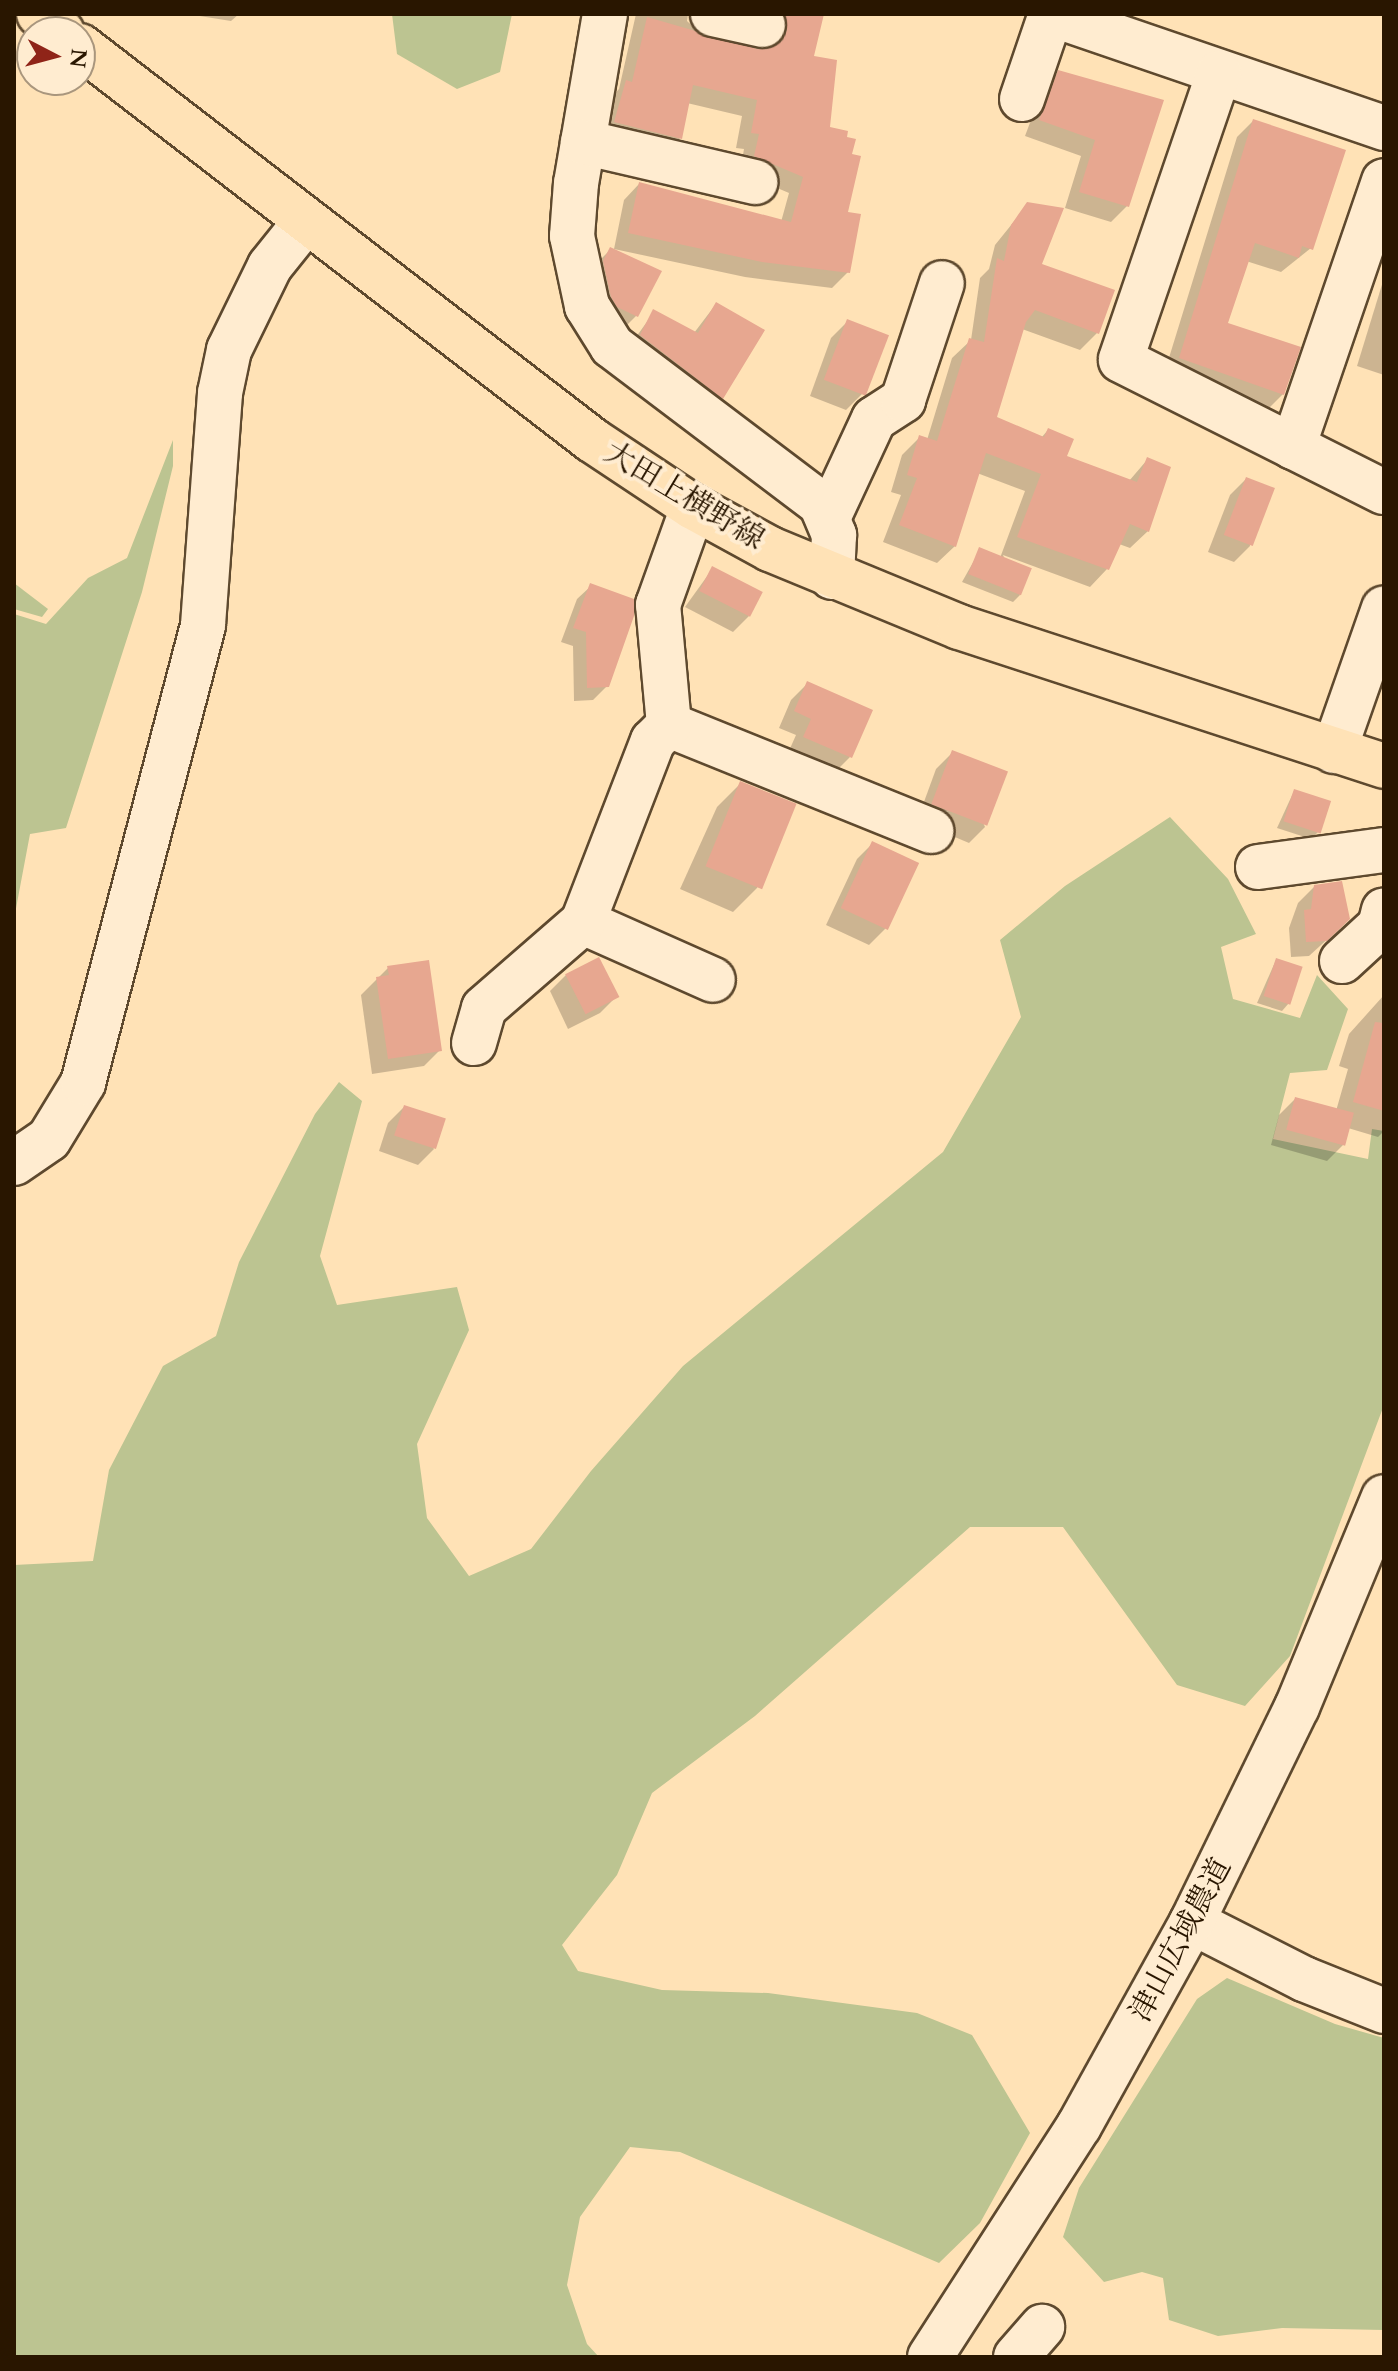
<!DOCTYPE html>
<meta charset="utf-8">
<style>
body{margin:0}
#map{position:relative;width:1398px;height:2371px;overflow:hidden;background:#ffe2b6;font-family:Cardo,"Noto Serif JP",serif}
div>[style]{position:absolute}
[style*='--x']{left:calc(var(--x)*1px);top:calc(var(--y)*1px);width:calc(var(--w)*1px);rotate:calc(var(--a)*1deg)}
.green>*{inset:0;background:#bcc491}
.shadow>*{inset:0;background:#0003}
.building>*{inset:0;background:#e7a790;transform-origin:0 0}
.roads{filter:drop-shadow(2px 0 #5e492e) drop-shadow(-2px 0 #5e492e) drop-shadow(0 2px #5e492e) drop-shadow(0 -2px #5e492e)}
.minor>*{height:44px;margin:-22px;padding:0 22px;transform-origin:22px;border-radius:22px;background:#ffecd0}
.major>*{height:44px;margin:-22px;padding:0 22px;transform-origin:22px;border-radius:22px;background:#ffe2b6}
span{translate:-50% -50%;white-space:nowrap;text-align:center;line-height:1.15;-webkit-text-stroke:8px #ffecd0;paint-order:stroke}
.street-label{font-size:30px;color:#291600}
.frame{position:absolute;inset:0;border:16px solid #291600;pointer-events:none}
.north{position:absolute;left:16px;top:16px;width:80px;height:80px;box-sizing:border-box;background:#ffecd0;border:2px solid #a9967d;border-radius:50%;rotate:96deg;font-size:22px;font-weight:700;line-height:32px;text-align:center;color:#291600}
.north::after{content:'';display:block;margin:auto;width:28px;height:36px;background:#8f2418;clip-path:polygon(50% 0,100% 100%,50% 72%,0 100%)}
</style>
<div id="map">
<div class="green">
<div style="clip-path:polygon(392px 14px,512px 14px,500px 72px,457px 89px,397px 54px)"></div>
<div style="clip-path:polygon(173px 440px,173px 466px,142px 592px,66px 828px,30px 834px,14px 919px,14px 614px,46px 624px,88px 578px,127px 558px)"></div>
<div style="clip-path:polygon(14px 583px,48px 609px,42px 617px,14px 609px)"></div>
<div style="clip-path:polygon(1170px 817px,1228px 879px,1256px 934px,1221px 947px,1233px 999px,1300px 1018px,1317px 975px,1348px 1009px,1327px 1070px,1290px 1073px,1273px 1139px,1368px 1159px,1372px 1129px,1384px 1131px,1384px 1405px,1290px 1656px,1245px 1706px,1177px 1685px,1063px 1527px,970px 1527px,755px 1716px,652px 1793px,617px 1875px,562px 1945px,578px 1971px,662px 1990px,768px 1993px,917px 2013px,972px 2035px,1030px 2133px,980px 2223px,939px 2263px,680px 2152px,630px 2147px,580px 2217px,567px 2285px,587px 2344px,599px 2357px,14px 2357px,14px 1565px,93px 1561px,109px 1470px,163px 1366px,216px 1336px,239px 1262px,315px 1114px,339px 1082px,362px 1101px,320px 1256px,337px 1305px,457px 1287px,469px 1330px,417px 1444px,427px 1518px,469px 1576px,531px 1549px,591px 1471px,683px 1366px,943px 1152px,1021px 1017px,1000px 940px,1065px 886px)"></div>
<div style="clip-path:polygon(1227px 1978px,1335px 2024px,1384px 2038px,1384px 2330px,1282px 2328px,1218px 2336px,1169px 2320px,1163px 2278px,1142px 2272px,1104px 2282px,1063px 2237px,1079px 2188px,1197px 1999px)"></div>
</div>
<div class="shadow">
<div style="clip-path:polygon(187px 14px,239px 14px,231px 21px)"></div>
<div style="clip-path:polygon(636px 14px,688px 14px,687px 21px,707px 40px,770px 51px,729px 14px,822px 14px,811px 57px,846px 214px,848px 272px,832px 288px,745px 277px,614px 249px,624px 200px,639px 184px,781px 222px,789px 193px,740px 172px,744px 149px,736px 148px,742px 116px,687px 103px,680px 138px,665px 154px,600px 137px,611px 98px,619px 89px)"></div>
<div style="clip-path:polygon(1059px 72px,1161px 102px,1127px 206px,1111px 222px,1065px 208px,1081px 156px,1025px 136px,1043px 88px)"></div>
<div style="clip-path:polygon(1253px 121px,1311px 248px,1281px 272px,1246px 261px,1225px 324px,1283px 394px,1267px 410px,1164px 374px,1237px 137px)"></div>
<div style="clip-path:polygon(1028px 204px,1040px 265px,1097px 333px,1080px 350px,1022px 329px,995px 418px,1041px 438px,1048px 430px,1065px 457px,1129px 481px,1147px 460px,1148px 531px,1130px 548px,1119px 544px,1107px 569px,1090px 587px,1003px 555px,1020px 595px,1013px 602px,962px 582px,980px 550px,1000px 558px,1025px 491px,977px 473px,955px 546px,937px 563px,883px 542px,901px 495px,891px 492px,902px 455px,919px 438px,927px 440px,952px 358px,971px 340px,980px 278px,989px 269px,995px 245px)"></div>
<div style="clip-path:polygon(610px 250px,659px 272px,636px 316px,620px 332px,594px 266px)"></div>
<div style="clip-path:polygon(1384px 278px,1384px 375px,1357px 366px)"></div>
<div style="clip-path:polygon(716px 304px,722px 397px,708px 412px,626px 351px,654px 312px,694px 333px)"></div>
<div style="clip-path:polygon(847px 322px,862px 394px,846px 410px,810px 396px,831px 338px)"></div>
<div style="clip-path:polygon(1246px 479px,1250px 546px,1234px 562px,1208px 552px,1230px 495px)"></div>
<div style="clip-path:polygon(713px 568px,749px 616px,733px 632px,685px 607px)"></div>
<div style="clip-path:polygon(591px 586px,607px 686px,593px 700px,574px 701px,573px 646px,561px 642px,577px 599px)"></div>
<div style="clip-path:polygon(807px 684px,850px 757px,834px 773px,788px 753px,796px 735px,779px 728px,791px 700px)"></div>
<div style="clip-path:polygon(952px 753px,985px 827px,969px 843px,917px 821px,936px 769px)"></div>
<div style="clip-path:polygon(741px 783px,794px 805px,757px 888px,733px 912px,680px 889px,717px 807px)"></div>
<div style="clip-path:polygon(1294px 791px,1319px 831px,1311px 839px,1277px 828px)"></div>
<div style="clip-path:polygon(873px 843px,885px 929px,869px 945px,826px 925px,857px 859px)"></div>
<div style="clip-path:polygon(1314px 887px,1332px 935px,1309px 956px,1291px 957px,1289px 928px,1298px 903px)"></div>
<div style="clip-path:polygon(1276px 960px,1289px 1003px,1282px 1011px,1257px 1003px)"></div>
<div style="clip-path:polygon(388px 968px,440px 1050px,424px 1066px,372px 1074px,361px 995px)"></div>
<div style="clip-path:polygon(566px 975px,616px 997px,600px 1013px,568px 1029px,550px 991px)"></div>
<div style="clip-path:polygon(1384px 995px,1384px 1131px,1378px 1137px,1348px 1128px,1343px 1145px,1327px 1161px,1271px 1145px,1279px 1115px,1295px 1099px,1336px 1111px,1348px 1069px,1339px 1066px,1349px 1034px)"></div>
<div style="clip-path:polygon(404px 1107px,434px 1149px,418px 1165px,379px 1151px,388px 1123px)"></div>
</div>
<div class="building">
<div style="clip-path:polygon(785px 14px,824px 14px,814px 56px,837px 60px,830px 127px,848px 131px,847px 137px,856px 139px,852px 154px,861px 156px,848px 212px,861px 214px,850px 273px,762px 262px,628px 233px,639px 182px,791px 222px,803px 177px,754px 156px,759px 134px,751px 133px,757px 100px,693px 85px,682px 139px,614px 122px,626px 80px,632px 82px,647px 17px,758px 49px,782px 41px,787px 30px)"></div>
<div style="clip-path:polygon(1058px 70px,1164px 100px,1129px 207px,1079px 192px,1095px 140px,1039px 120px)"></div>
<div style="clip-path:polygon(1253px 119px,1346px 150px,1313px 250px,1302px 246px,1299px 258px,1255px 243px,1228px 323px,1301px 347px,1284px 395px,1179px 358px)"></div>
<div style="clip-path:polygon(1027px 202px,1064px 208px,1042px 264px,1115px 290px,1099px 334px,1035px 310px,1026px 322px,997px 417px,1044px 437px,1048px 428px,1074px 439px,1067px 456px,1137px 482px,1147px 457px,1171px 467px,1149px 532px,1130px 524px,1109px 570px,1017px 537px,1041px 474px,986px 453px,956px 547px,899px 525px,917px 478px,907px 475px,919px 435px,937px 441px,969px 338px,984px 342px,997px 258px,1004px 261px,1011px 225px)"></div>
<div style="clip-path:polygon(610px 247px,662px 271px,638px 317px,617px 307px,611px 297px,603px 261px)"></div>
<div style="clip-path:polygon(716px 302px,765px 330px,723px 399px,640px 335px,653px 309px,698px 333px)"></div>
<div style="left:847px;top:319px;width:45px;height:65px;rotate:21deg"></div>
<div style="left:1246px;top:477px;width:31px;height:62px;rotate:21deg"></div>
<div style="left:979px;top:547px;width:57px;height:29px;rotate:22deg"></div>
<div style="left:712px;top:566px;width:57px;height:28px;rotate:27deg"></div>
<div style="clip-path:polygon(590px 583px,634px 599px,634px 616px,609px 687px,587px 688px,586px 632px,573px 628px)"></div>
<div style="clip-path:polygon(807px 681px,873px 710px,852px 758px,803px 737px,811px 719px,794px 711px)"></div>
<div style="left:952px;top:750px;width:60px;height:58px;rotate:21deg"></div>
<div style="left:740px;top:781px;width:61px;height:92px;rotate:22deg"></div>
<div style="left:1294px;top:789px;width:39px;height:34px;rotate:18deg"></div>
<div style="left:872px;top:841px;width:52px;height:74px;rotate:25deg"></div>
<div style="clip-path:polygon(1342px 881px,1350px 919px,1327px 941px,1306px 942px,1304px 910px,1311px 909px,1314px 885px)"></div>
<div style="left:599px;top:957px;width:45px;height:38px;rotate:63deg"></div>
<div style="left:1276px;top:958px;width:28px;height:40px;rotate:18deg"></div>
<div style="clip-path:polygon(429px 960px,442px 1051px,388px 1059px,376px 977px,389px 975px,387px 966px)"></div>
<div style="clip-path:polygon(1375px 1022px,1384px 1023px,1384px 1111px,1353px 1102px)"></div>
<div style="left:1295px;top:1097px;width:61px;height:34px;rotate:15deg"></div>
<div style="left:404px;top:1105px;width:44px;height:32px;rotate:18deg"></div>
</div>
<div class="roads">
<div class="minor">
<div style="--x:605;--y:14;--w:171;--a:99.7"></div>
<div style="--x:576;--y:183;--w:53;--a:94.3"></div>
<div style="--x:572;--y:236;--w:72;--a:77.9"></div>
<div style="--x:587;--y:306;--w:47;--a:58"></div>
<div style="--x:612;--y:346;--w:262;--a:37.1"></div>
<div style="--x:821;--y:504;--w:34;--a:67"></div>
<div style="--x:834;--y:535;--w:42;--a:92.7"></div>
<div style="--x:713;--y:14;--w:51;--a:12.4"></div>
<div style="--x:1051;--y:14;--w:352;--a:18.9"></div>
<div style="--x:1219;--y:73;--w:303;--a:108.9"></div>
<div style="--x:1121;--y:360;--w:294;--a:26.7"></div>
<div style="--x:1022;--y:99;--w:90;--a:-71.2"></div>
<div style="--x:583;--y:142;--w:177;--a:13.1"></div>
<div style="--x:1293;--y:447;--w:281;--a:-71.1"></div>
<div style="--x:828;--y:518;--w:109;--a:-65.1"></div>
<div style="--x:874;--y:419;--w:35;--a:-33"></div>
<div style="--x:903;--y:400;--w:123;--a:-71.6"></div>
<div style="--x:669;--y:725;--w:283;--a:22"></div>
<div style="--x:669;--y:725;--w:121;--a:-95.2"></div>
<div style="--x:658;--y:605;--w:104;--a:-70.3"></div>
<div style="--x:1334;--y:751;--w:151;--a:-70.7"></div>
<div style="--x:1258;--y:867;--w:127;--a:-7.7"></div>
<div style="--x:583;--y:922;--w:142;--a:24"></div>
<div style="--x:1342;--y:961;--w:52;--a:-42.6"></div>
<div style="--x:1380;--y:926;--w:16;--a:-76"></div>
<div style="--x:474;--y:1043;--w:36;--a:-74"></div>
<div style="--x:484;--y:1008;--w:131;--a:-41"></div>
<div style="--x:583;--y:922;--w:194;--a:-68.9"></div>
<div style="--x:653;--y:741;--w:23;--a:-45"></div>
<div style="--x:14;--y:1163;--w:42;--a:-34.4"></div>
<div style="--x:49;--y:1139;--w:66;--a:-58.7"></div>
<div style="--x:83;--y:1083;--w:473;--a:-75.3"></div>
<div style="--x:203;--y:625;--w:233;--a:-85.8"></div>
<div style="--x:220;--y:393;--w:44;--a:-78.2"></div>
<div style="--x:229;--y:350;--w:93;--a:-64"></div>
<div style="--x:270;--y:266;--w:58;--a:-51.3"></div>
<div style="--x:1192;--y:1922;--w:126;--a:27"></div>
<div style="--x:1304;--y:1979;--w:86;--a:21.8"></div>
<div style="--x:930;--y:2357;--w:275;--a:-57.2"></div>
<div style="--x:1079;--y:2126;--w:233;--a:-61"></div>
<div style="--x:1192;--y:1922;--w:239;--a:-64"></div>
<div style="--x:1297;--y:1707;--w:227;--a:-67.5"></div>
<div style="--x:1016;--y:2357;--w:40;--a:-49"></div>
</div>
<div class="major">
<div style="--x:39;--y:14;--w:29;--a:38"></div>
<div style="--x:80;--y:46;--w:646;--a:37.58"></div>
<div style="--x:592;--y:440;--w:121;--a:33.6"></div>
<div style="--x:693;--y:507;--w:88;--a:28.6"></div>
<div style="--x:770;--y:549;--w:204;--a:22.4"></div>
<div style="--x:959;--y:627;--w:447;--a:18.1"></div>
</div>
</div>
<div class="street-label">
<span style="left:684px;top:496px;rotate:31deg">大田上横野線</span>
<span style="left:1181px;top:1940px;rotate:-62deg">津山広域農道</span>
</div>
<div class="frame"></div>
<div class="north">N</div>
</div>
